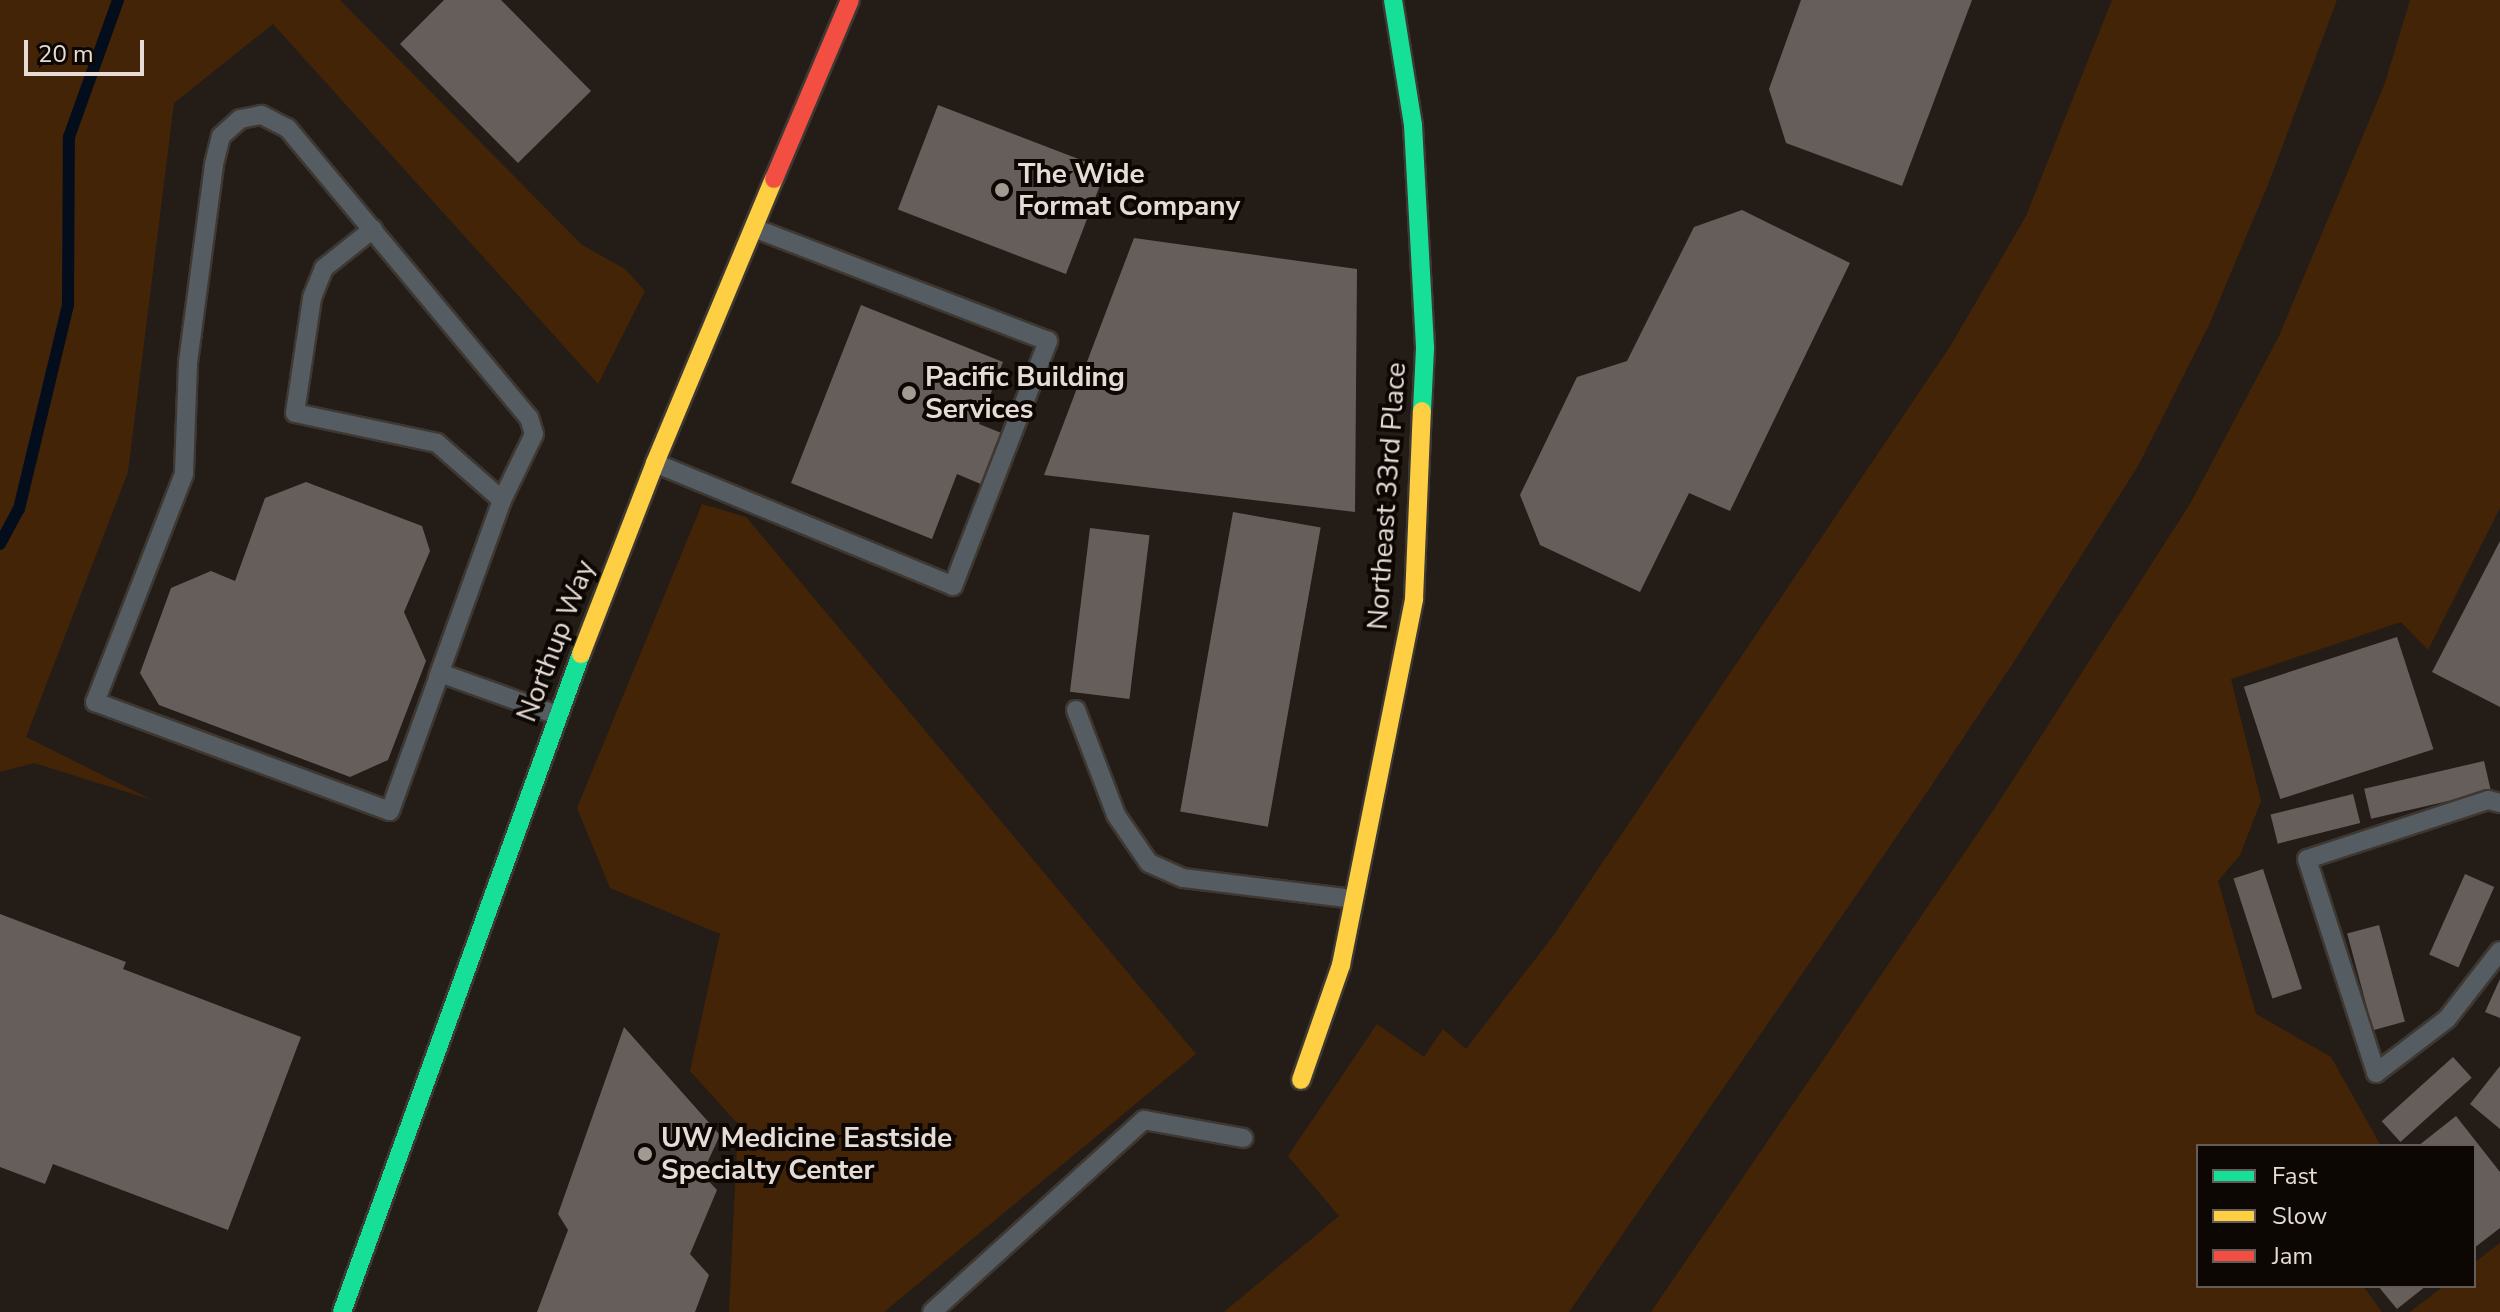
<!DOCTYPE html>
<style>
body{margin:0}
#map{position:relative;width:2500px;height:1312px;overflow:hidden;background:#241c17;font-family:"Nunito Sans",sans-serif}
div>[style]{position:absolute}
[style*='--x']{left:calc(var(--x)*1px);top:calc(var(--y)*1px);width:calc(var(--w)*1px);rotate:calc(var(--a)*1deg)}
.green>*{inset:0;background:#442407}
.stream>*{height:12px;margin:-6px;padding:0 6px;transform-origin:6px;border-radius:6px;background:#030d1b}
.building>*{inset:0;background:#655e5a;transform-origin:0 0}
.roads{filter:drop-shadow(2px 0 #3e3832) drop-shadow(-2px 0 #3e3832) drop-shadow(0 2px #3e3832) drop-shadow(0 -2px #3e3832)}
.lane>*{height:18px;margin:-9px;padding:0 9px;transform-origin:9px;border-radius:9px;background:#555c62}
.fast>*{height:18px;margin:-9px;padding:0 9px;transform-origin:9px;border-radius:9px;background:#16e098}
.slow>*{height:18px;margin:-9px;padding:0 9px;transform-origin:9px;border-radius:9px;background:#ffcf43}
.jam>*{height:18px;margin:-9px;padding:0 9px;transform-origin:9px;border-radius:9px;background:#f24e42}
.dots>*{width:22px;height:22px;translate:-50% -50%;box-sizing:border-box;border:4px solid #0d0704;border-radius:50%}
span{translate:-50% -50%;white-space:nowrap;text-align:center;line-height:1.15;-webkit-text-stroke:8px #0d0704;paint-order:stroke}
.poi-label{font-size:28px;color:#e6dcd5;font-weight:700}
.left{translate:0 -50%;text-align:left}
.street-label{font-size:28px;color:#e6dcd5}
.legend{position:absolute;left:2196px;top:1144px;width:280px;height:144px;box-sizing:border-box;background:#0d0704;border:2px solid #645c58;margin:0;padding:10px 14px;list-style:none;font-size:24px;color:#e6dcd5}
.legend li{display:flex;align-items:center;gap:16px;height:40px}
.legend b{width:40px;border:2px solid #645c58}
.scale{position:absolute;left:24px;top:40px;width:120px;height:36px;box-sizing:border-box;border:4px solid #e6dcd5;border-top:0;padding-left:10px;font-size:24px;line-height:28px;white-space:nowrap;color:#e6dcd5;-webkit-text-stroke:6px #0d0704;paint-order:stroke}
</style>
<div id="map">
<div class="green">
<div style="clip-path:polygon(0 0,340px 0,582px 245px,625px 269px,645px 291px,598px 384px,273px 24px,174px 103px,128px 472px,26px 737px,152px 800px,34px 763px,0 772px)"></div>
<div style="clip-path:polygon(2112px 0,2337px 0,2269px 182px,2209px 325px,2138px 466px,2015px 660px,1919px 804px,1569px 1312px,1224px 1312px,1339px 1216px,1288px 1156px,1377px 1024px,1424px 1057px,1443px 1029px,1466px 1049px,1553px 936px,1951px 345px,2026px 216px)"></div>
<div style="clip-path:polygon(2410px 0,2500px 0,2500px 508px,2428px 650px,2401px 622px,2231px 679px,2261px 801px,2240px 855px,2218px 881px,2256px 1014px,2331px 1057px,2381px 1146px,2198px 1146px,2198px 1286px,2363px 1286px,2382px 1312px,1651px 1312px,1995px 808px,2190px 504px,2279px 336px,2385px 83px)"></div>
<div style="clip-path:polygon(702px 504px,746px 517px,1196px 1054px,884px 1312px,729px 1312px,738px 1124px,690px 1071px,720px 934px,610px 888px,577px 808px)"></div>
<div style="clip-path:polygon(2500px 1243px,2500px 1312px,2410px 1312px,2444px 1286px,2474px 1286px,2474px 1263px)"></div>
</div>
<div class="stream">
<div style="--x:0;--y:544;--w:40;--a:-62"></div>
<div style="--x:19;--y:509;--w:210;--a:-76.5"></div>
<div style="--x:68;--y:305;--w:168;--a:-89.7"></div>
<div style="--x:69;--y:137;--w:145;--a:-70.3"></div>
</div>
<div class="building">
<div style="clip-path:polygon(444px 0,501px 0,591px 91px,518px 163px,400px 44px)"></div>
<div style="clip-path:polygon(1801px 0,1972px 0,1902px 186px,1786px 143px,1769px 89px)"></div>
<div style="left:938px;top:105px;width:180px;height:112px;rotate:21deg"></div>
<div style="clip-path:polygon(1742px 210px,1850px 263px,1730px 511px,1689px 493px,1640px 592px,1540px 545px,1520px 495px,1577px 377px,1627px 361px,1694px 227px)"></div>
<div style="clip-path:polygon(1134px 238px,1357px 269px,1355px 512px,1044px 475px)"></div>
<div style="clip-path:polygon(861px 305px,1003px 362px,979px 424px,1004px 434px,983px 485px,957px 474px,932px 539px,791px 483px)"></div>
<div style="clip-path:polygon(306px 482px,422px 526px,430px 551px,404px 612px,426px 661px,388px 760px,350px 777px,159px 705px,140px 673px,171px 588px,211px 571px,235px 581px,265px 498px)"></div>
<div style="left:1233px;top:512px;width:89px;height:304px;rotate:10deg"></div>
<div style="left:1090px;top:528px;width:60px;height:165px;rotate:7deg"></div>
<div style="clip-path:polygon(2500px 541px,2500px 707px,2432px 672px)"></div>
<div style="left:2397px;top:637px;width:118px;height:161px;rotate:72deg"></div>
<div style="left:2484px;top:761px;width:31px;height:123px;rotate:77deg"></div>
<div style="left:2353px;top:794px;width:30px;height:85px;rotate:76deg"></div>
<div style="left:2263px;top:869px;width:126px;height:31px;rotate:72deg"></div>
<div style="left:2465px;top:874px;width:32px;height:88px;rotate:24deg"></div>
<div style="clip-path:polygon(0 914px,126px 962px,123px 969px,301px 1037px,228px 1230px,53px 1164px,45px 1184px,0 1167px)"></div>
<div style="left:2379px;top:925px;width:100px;height:33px;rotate:75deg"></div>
<div style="clip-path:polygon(2500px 979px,2500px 1018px,2485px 1012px)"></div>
<div style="clip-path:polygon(624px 1027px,720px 1135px,702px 1174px,717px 1190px,690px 1254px,709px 1275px,695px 1312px,537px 1312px,568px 1230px,558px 1214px)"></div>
<div style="left:2453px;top:1057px;width:28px;height:96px;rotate:48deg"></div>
<div style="clip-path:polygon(2500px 1066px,2500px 1129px,2470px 1104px)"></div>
<div style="clip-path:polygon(2456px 1116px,2500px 1172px,2500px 1228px,2474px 1248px,2474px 1146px,2418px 1146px)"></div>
<div style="clip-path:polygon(2378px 1286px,2426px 1286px,2397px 1309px)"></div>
</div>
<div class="roads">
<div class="lane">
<div style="--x:373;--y:229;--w:63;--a:141.5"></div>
<div style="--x:324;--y:268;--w:32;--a:112"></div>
<div style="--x:312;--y:298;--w:116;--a:98.4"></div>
<div style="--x:295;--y:413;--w:145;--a:11.9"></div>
<div style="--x:437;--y:443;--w:86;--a:41.2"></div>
<div style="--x:655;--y:463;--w:322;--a:22.4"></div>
<div style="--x:953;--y:586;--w:263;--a:-68.8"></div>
<div style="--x:1048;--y:341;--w:315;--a:-159"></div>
<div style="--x:438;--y:677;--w:188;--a:-70.1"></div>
<div style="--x:502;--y:500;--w:73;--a:-64.1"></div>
<div style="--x:534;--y:434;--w:17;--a:-107"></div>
<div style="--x:529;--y:418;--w:378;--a:-129.8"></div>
<div style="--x:287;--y:128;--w:29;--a:-153"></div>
<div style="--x:261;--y:115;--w:21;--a:169"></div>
<div style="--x:240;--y:119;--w:25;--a:138"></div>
<div style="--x:221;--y:136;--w:30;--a:104"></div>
<div style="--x:214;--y:165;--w:200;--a:97.5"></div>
<div style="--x:188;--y:363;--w:111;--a:92.1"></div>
<div style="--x:184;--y:474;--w:245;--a:111.3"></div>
<div style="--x:95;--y:702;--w:314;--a:20.3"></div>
<div style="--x:390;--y:811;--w:147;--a:-70.1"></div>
<div style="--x:440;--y:673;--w:86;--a:19.7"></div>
<div style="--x:521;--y:702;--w:38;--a:20"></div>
<div style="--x:1076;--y:710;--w:112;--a:69.1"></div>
<div style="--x:1116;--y:815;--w:58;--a:55.5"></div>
<div style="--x:1149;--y:863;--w:37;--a:24"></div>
<div style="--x:1183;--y:878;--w:172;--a:7"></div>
<div style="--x:2500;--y:803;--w:12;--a:-166"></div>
<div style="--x:2488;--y:800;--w:190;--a:161.9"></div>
<div style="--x:2307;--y:859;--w:225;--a:72.1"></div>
<div style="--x:2376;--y:1073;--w:89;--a:-37.3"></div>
<div style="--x:2447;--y:1019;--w:86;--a:-52.1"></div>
<div style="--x:932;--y:1312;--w:286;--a:-42.2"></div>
<div style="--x:1144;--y:1120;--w:101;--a:10.3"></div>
</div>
<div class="fast">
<div style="--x:1393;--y:0;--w:127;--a:80.9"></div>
<div style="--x:1413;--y:125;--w:224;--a:86.9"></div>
<div style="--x:1425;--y:349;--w:62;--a:92.8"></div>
<div style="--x:342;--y:1312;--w:700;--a:-70.04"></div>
</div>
<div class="slow">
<div style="--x:581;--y:654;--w:205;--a:-68.8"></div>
<div style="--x:655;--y:463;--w:308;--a:-67.3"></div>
<div style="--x:1301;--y:1080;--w:122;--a:-70.8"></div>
<div style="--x:1341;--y:965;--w:373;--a:-78.7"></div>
<div style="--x:1414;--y:599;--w:188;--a:-87.6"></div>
</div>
<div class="jam">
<div style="--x:774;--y:179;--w:194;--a:-67"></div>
</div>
</div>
<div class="dots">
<div style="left:1002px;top:190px;background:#a29992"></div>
<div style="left:909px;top:393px;background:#a29992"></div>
<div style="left:645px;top:1154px;background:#a29992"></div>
</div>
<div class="poi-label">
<span class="left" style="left:1018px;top:190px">The Wide<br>Format Company</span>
<span class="left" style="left:925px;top:393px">Pacific Building<br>Services</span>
<span class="left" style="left:661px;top:1154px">UW Medicine Eastside<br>Specialty Center</span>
</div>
<div class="street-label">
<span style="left:1387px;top:496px;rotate:-86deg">Northeast 33rd Place</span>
<span style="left:556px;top:641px;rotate:-69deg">Northup Way</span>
</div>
<ul class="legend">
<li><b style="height:10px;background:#16e098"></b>Fast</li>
<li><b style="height:10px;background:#ffcf43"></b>Slow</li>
<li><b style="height:10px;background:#f24e42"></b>Jam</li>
</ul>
<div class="scale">20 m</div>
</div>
